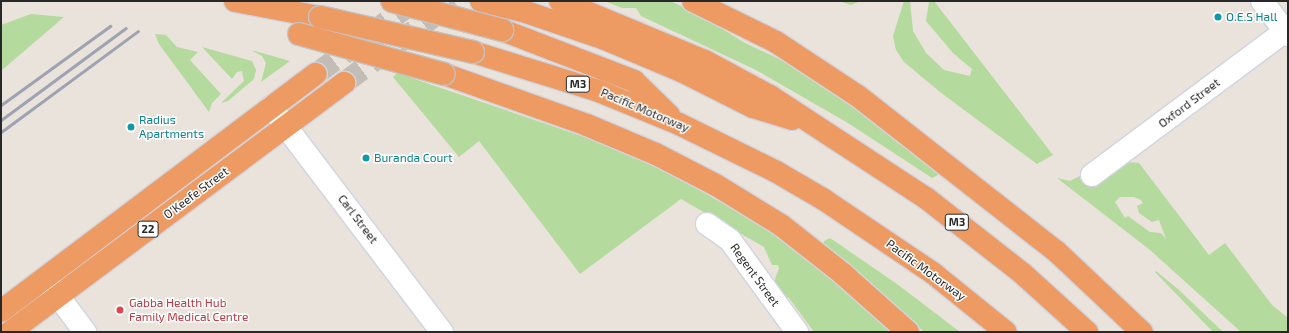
<!DOCTYPE html>
<style>
body{margin:0}
#map{position:relative;width:1289px;height:333px;overflow:hidden;background:#e9e3db;font-family:"Exo 2",sans-serif}
div>[style]{position:absolute}
[style*='--x']{left:calc(var(--x)*1px);top:calc(var(--y)*1px);width:calc(var(--w)*1px);rotate:calc(var(--a)*1deg)}
.green>*{inset:0;background:#b4da9d}
.highway-tunnel>*{height:22px;margin-top:-11px;transform-origin:0;background:repeating-linear-gradient(90deg,#c2beb7 0 22px,transparent 0 33px)}
.roads{filter:drop-shadow(1px 0 #d1d4e0) drop-shadow(-1px 0 #d1d4e0) drop-shadow(0 1px #d1d4e0) drop-shadow(0 -1px #d1d4e0)}
.minor>*{height:22px;margin:-11px;padding:0 11px;transform-origin:11px;border-radius:11px;background:#fff}
.highway>*{height:22px;margin:-11px;padding:0 11px;transform-origin:11px;border-radius:11px;background:#ed9b63}
.rail>*{height:3px;margin:-1.5px;padding:0 1.5px;transform-origin:1.5px;border-radius:1.5px;background:#9fa2b1}
.bridges{filter:drop-shadow(1px 0 #c3c3c3) drop-shadow(-1px 0 #c3c3c3) drop-shadow(0 1px #c3c3c3) drop-shadow(0 -1px #c3c3c3)}
.highway-bridge>*{height:22px;margin:-11px;padding:0 11px;transform-origin:11px;border-radius:11px;background:#ed9b63}
.dots>*{width:11px;height:11px;translate:-50% -50%;box-sizing:border-box;border:2px solid #fff;border-radius:50%}
span{translate:-50% -50%;white-space:nowrap;text-align:center;line-height:1.15;-webkit-text-stroke:3px #fff;paint-order:stroke}
.shield-label span{padding:1px 3px;background:#fff;border:1px solid;border-radius:3px;-webkit-text-stroke-width:0}
.shield-label{font-size:11px;color:#282828;font-weight:700}
.culture-label{font-size:12px;color:#0d838f}
.left{translate:0 -50%;text-align:left}
.street-label{font-size:12px;color:#282828}
.health-label{font-size:12px;color:#be3a42}
.frame{position:absolute;inset:0;border:2px solid #282828;pointer-events:none}
</style>
<div id="map">
<div class="green">
<div style="clip-path:polygon(604px 1px,670px 1px,695px 12px,745px 43px,792px 65px,850px 102px,939px 171px,938px 175px,932px 178px,848px 123px,756px 70px,641px 16px,636px 8px,622px 8px)"></div>
<div style="clip-path:polygon(839px 1px,861px 1px,851px 5px)"></div>
<div style="clip-path:polygon(904px 1px,910px 1px,913px 31px,926px 53px,944px 70px,970px 76px,972px 69px,953px 53px,926px 21px,929px 2px,934px 1px,1053px 155px,1037px 164px,940px 92px,904px 62px,896px 50px,893px 36px)"></div>
<div style="clip-path:polygon(31px 14px,64px 17px,1px 71px,1px 25px)"></div>
<div style="clip-path:polygon(155px 34px,166px 35px,177px 47px,198px 52px,190px 60px,221px 94px,212px 103px,209px 112px,159px 44px)"></div>
<div style="clip-path:polygon(202px 47px,252px 61px,256px 70px,254px 79px,228px 101px,221px 103px,244px 81px,242px 71px,237px 72px,232px 79px)"></div>
<div style="clip-path:polygon(251px 50px,290px 61px,261px 82px,266px 63px,262px 56px)"></div>
<div style="clip-path:polygon(397px 73px,599px 142px,665px 171px,765px 227px,816px 264px,892px 332px,814px 332px,789px 298px,782px 295px,773px 285px,779px 268px,778px 265px,772px 265px,764px 247px,681px 199px,580px 274px,479px 141px,459px 157px,393px 77px)"></div>
<div style="clip-path:polygon(evenodd,1115px 161px,1139px 163px,1209px 255px,1225px 243px,1272px 305px,1288px 318px,1288px 331px,1241px 332px,1150px 250px,1057px 178px,1070px 181px,1080px 176px,1088px 179px,1115px 161px,1120px 197px,1134px 197px,1141px 200px,1143px 203px,1137px 206px,1139px 213px,1152px 222px,1159px 220px,1166px 239px,1161px 233px,1150px 232px,1128px 216px,1125px 218px,1115px 202px,1120px 197px)"></div>
<div style="clip-path:polygon(830px 238px,897px 284px,960px 332px,924px 332px,836px 253px,823px 246px,824px 241px)"></div>
<div style="clip-path:polygon(1156px 271px,1179px 290px,1223px 332px,1213px 332px,1155px 272px)"></div>
</div>
<div class="highway-tunnel">
<div style="--x:316;--y:74;--w:123;--a:-36.4"></div>
<div style="--x:344;--y:83;--w:137;--a:-36.7"></div>
</div>
<div class="roads">
<div class="minor">
<div style="--x:1262;--y:1;--w:43;--a:52.6"></div>
<div style="--x:271;--y:107;--w:283;--a:52.8"></div>
<div style="--x:1092;--y:175;--w:241;--a:-36.7"></div>
<div style="--x:707;--y:224;--w:28;--a:35"></div>
<div style="--x:730;--y:240;--w:114;--a:53.9"></div>
<div style="--x:47;--y:281;--w:64;--a:53.3"></div>
</div>
<div class="highway">
<div style="--x:235;--y:1;--w:86;--a:10.7"></div>
<div style="--x:481;--y:1;--w:46;--a:13.7"></div>
<div style="--x:526;--y:12;--w:83;--a:18.9"></div>
<div style="--x:605;--y:39;--w:82;--a:22.8"></div>
<div style="--x:681;--y:71;--w:80;--a:26.6"></div>
<div style="--x:753;--y:107;--w:41;--a:17.1"></div>
<div style="--x:560;--y:1;--w:157;--a:22.5"></div>
<div style="--x:705;--y:61;--w:74;--a:28.3"></div>
<div style="--x:770;--y:96;--w:186;--a:33.2"></div>
<div style="--x:926;--y:198;--w:122;--a:38"></div>
<div style="--x:1022;--y:273;--w:88;--a:42.2"></div>
<div style="--x:693;--y:1;--w:93;--a:26.3"></div>
<div style="--x:776;--y:42;--w:98;--a:33.4"></div>
<div style="--x:858;--y:96;--w:251;--a:38.1"></div>
<div style="--x:1056;--y:251;--w:118;--a:43.3"></div>
<div style="--x:502;--y:30;--w:142;--a:21.1"></div>
<div style="--x:634;--y:81;--w:49;--a:44.2"></div>
<div style="--x:473;--y:52;--w:129;--a:17.2"></div>
<div style="--x:596;--y:90;--w:90;--a:22.3"></div>
<div style="--x:679;--y:124;--w:107;--a:26.1"></div>
<div style="--x:775;--y:171;--w:56;--a:30.3"></div>
<div style="--x:823;--y:199;--w:134;--a:34"></div>
<div style="--x:934;--y:274;--w:92;--a:38.9"></div>
<div style="--x:444;--y:74;--w:152;--a:19.6"></div>
<div style="--x:587;--y:125;--w:75;--a:22.8"></div>
<div style="--x:656;--y:154;--w:68;--a:27.3"></div>
<div style="--x:716;--y:185;--w:76;--a:31.6"></div>
<div style="--x:781;--y:225;--w:79;--a:38.3"></div>
<div style="--x:843;--y:274;--w:87;--a:41.7"></div>
<div style="--x:1;--y:311;--w:394;--a:-37"></div>
<div style="--x:10;--y:332;--w:417;--a:-36.7"></div>
</div>
</div>
<div class="rail">
<div style="--x:1;--y:105;--w:135;--a:-35.9"></div>
<div style="--x:1;--y:120;--w:155;--a:-36.4"></div>
<div style="--x:1;--y:132;--w:170;--a:-36.4"></div>
</div>
<div class="bridges">
<div class="highway-bridge">
<div style="--x:392;--y:1;--w:114;--a:14.8"></div>
<div style="--x:320;--y:17;--w:157;--a:12.9"></div>
<div style="--x:299;--y:34;--w:150;--a:15.4"></div>
</div>
</div>
<div class="dots">
<div style="left:1218px;top:17px;background:#0f9aa8"></div>
<div style="left:131px;top:127px;background:#0f9aa8"></div>
<div style="left:366px;top:158px;background:#0f9aa8"></div>
<div style="left:120px;top:310px;background:#e0444e"></div>
</div>
<div class="shield-label">
<span style="left:578px;top:84px">M3</span>
<span style="left:957px;top:222px">M3</span>
<span style="left:148px;top:229px">22</span>
</div>
<div class="culture-label">
<span class="left" style="left:1226px;top:17px">O.E.S Hall</span>
<span class="left" style="left:139px;top:127px">Radius<br>Apartments</span>
<span class="left" style="left:374px;top:158px">Buranda Court</span>
</div>
<div class="street-label">
<span style="left:1189px;top:103px;rotate:-37deg">Oxford Street</span>
<span style="left:645px;top:110px;rotate:23deg">Pacific Motorway</span>
<span style="left:196px;top:193px;rotate:-37deg">O'Keefe Street</span>
<span style="left:358px;top:219px;rotate:53deg">Carl Street</span>
<span style="left:926px;top:270px;rotate:36deg">Pacific Motorway</span>
<span style="left:755px;top:275px;rotate:54deg">Regent Street</span>
</div>
<div class="health-label">
<span class="left" style="left:129px;top:310px">Gabba Health Hub<br>Family Medical Centre</span>
</div>
<div class="frame"></div>
</div>
